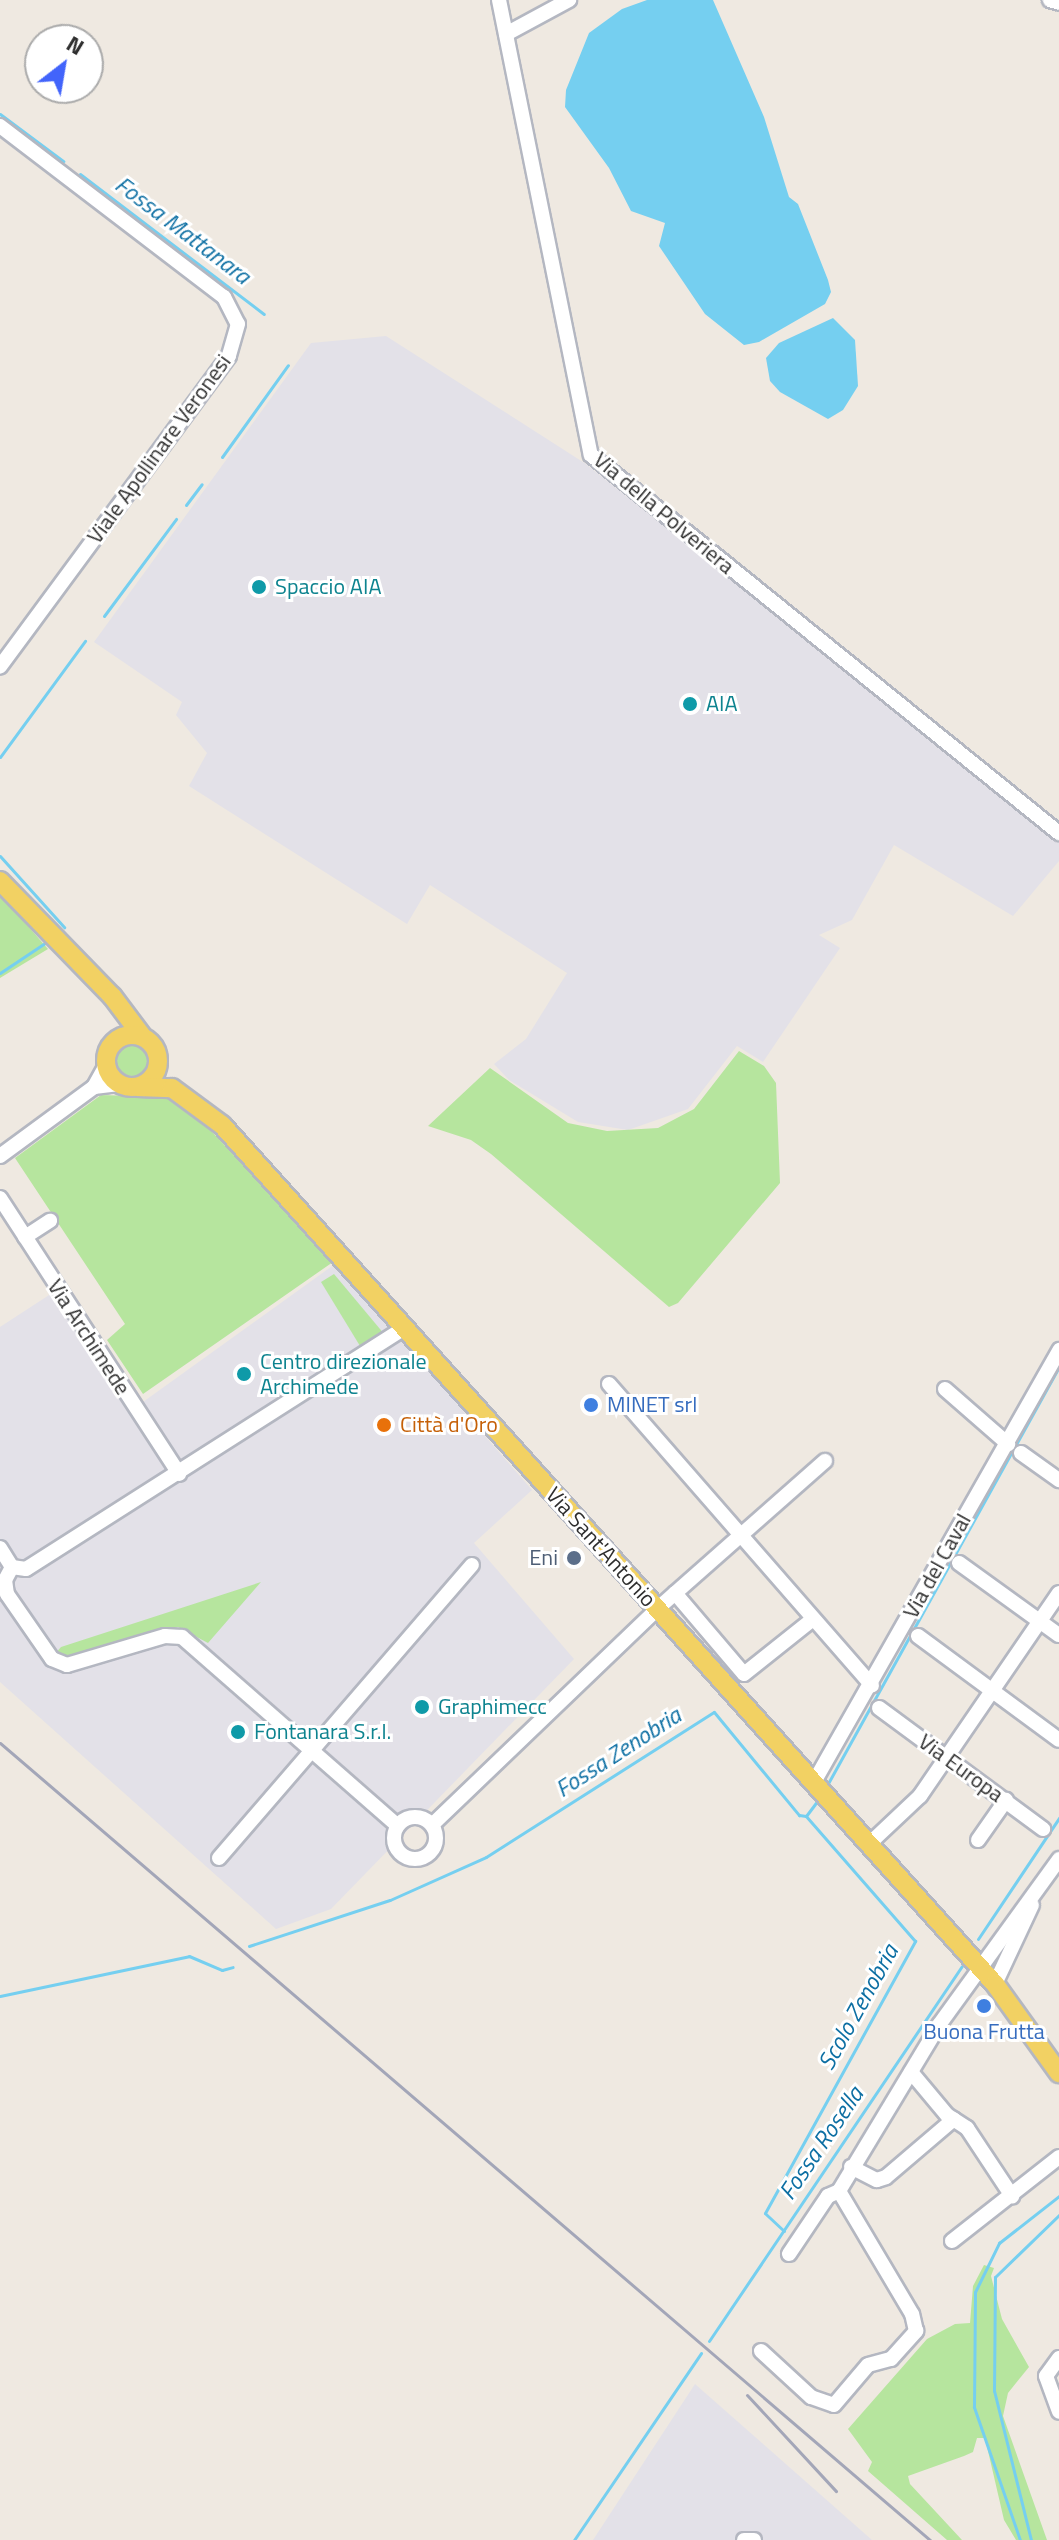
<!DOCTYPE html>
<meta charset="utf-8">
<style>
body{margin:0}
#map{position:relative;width:1059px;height:2540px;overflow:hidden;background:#efe9e1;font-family:"Titillium Web",sans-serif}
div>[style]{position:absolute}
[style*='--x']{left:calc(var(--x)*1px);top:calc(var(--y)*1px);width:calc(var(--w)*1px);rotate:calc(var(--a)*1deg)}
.industrial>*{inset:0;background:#e3e1e8}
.green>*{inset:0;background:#b6e59e}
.round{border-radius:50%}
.water>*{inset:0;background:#75cff0}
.stream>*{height:3px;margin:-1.5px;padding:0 1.5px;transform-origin:1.5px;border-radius:1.5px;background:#75cff0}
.roads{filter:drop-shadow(2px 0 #b4b7c1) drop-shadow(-2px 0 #b4b7c1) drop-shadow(0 2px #b4b7c1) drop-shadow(0 -2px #b4b7c1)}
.minor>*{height:14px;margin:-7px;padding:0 7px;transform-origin:7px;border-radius:7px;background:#fff}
.minor>.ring{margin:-7px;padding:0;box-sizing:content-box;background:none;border:14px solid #fff;border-radius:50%}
.major>*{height:18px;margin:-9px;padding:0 9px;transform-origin:9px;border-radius:9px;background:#f2d163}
.major>.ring{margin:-9px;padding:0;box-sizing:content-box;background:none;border:18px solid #f2d163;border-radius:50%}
.rail>*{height:3px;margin:-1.5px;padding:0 1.5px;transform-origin:1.5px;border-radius:1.5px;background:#a3a6b8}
.dots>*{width:22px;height:22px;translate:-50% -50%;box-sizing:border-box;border:4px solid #fff;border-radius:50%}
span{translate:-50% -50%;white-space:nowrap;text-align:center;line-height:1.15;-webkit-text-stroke:6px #fff;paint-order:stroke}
.street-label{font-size:22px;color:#2e2e2e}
.culture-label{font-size:22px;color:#0d838f}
.left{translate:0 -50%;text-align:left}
.shop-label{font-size:22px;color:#366cbe}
.food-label{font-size:22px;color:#c56008}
.service-label{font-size:22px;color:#4e5e75}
.right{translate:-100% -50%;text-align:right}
.water-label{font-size:24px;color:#0d6fa3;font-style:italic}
.north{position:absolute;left:24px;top:24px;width:80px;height:80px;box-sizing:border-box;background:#fff;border:2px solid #ababab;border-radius:50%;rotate:31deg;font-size:22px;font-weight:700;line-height:32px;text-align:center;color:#2e2e2e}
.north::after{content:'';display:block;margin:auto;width:28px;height:36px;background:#4264fb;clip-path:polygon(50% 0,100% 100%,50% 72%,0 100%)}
</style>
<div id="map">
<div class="industrial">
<div style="clip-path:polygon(386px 336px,586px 464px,1059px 841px,1059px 861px,1013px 916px,894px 845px,852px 920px,819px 935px,840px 948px,763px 1062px,737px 1046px,688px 1109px,628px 1130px,578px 1122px,509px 1080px,494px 1064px,526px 1039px,567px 973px,430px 885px,407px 924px,189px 786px,207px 753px,176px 715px,182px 702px,94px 642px,311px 343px)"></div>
<div style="clip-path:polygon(335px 1264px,532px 1490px,474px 1543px,574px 1659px,331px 1909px,276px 1929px,0 1682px,0 1327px,63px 1286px,143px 1402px)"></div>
<div style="clip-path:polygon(695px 2384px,872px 2540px,593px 2540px)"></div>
</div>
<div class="green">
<div style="clip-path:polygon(0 894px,48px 949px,0 978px)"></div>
<div class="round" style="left:115px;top:1040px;width:36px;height:36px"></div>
<div style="clip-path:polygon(739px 1051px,764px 1066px,776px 1083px,780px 1183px,678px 1303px,669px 1307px,491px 1154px,471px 1140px,428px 1126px,490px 1068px,568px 1123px,607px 1131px,658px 1128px,694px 1109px)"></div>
<div style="clip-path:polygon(101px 1095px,163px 1097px,189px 1107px,333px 1262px,143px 1394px,107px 1340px,125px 1324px,15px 1158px)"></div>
<div style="clip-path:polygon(334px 1274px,385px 1335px,360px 1346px,321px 1282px)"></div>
<div style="clip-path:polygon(261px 1582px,208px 1643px,178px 1627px,70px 1659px,54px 1655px,61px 1647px)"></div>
<div style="clip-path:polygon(984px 2265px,994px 2268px,991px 2276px,1002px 2319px,1029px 2367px,1008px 2393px,1003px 2416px,1047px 2540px,1016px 2540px,1004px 2520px,985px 2438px,977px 2438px,973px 2452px,964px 2456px,908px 2476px,910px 2484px,962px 2540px,947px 2540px,868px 2471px,872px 2462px,848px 2429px,927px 2339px,955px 2324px,970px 2323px,973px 2286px)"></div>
</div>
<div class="water">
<div style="clip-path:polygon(647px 0,713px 0,764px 117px,789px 197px,798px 204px,828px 280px,831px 292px,825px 304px,759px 342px,744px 345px,705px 314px,659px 246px,665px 223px,631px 211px,609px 168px,565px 107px,566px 90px,589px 33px,622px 9px)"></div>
<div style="clip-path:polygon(833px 318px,855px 340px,858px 386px,843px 410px,828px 419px,780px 392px,770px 381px,766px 358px,779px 343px)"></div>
</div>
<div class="stream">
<div style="--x:0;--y:114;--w:79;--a:36.7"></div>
<div style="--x:80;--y:174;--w:231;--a:37.3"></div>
<div style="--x:222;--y:457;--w:113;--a:-54.3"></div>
<div style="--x:186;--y:505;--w:26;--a:-53"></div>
<div style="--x:104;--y:616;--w:121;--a:-53.4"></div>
<div style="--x:0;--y:757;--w:144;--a:-53.8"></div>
<div style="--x:0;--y:856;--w:96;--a:48"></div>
<div style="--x:0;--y:973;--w:54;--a:-33.7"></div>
<div style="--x:826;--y:1787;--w:480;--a:-61"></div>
<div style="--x:978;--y:1939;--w:146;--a:-56.2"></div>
<div style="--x:249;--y:1946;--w:148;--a:-18.1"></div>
<div style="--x:390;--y:1900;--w:105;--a:-24.1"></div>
<div style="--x:486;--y:1857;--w:270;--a:-32.5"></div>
<div style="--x:714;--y:1712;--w:134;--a:50.5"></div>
<div style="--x:799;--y:1815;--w:7;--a:8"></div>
<div style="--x:806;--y:1816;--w:20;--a:-53"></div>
<div style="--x:0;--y:1996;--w:193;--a:-11.9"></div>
<div style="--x:189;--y:1956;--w:36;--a:23"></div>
<div style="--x:222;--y:1970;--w:11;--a:-15"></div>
<div style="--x:784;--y:2231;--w:26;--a:-137"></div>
<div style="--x:765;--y:2213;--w:311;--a:-61.1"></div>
<div style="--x:915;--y:1941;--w:166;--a:-131.1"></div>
<div style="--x:709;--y:2341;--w:452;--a:-56"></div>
<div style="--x:574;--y:2540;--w:226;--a:-55.8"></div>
<div style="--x:1020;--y:2540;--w:141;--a:-109.1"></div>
<div style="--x:974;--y:2407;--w:115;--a:-89.5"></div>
<div style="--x:975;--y:2292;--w:55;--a:-63.9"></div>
<div style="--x:999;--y:2243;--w:76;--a:-38.1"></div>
<div style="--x:1031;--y:2540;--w:154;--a:-103.9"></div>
<div style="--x:994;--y:2391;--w:114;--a:-89.5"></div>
<div style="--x:995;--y:2277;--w:89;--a:-44.1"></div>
</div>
<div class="roads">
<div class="minor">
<div style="--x:499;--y:0;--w:464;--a:78.6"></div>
<div style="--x:591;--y:455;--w:602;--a:38.93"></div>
<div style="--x:1050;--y:0;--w:9;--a:18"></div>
<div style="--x:506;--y:34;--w:72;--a:-28.4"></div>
<div style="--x:0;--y:126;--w:282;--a:37.4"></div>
<div style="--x:224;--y:297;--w:30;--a:63"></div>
<div style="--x:238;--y:324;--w:33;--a:106"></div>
<div style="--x:229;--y:356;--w:386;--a:126.4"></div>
<div style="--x:94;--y:1087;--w:25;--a:-7"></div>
<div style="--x:0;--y:1156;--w:117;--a:-36.3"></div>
<div style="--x:94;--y:1087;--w:25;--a:-61"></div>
<div style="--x:0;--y:1198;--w:329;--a:57"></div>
<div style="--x:25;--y:1237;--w:30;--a:-33"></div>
<div style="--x:609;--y:1384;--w:400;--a:48.9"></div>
<div style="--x:945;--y:1389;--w:84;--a:41.1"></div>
<div style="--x:1021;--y:1453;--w:47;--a:35.4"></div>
<div style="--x:0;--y:1548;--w:22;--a:58"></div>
<div style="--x:12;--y:1567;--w:14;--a:8"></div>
<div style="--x:26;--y:1569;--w:449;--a:-32.5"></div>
<div style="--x:959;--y:1563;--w:123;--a:35.8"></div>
<div style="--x:12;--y:1567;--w:15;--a:118"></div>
<div style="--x:5;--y:1580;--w:14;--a:82"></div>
<div style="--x:7;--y:1594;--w:79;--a:55.3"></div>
<div style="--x:52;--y:1659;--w:16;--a:22"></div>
<div style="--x:67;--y:1665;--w:102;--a:-16.5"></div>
<div style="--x:165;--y:1636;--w:17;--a:3"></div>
<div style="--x:182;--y:1637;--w:286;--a:41.2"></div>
<div style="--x:675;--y:1593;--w:106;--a:49.6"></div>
<div style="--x:744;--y:1674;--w:87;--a:-38.5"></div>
<div style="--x:918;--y:1636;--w:175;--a:36.4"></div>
<div style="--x:879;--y:1708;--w:204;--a:36.4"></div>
<div style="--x:814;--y:1782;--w:497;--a:-60.4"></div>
<div class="ring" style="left:394px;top:1817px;width:28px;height:28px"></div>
<div style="--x:433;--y:1824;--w:310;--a:-43.8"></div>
<div style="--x:657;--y:1609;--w:224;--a:-41.4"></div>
<div style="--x:978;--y:1840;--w:49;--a:-55"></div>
<div style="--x:869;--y:1844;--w:70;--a:-43.3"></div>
<div style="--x:920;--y:1796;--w:246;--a:-55.6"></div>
<div style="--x:219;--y:1858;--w:387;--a:-49.2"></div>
<div style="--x:995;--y:1984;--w:87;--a:-64.9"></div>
<div style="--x:911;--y:2072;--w:56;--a:50.1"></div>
<div style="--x:947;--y:2115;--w:24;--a:33"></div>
<div style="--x:967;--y:2128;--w:82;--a:56.5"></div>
<div style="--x:851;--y:2167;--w:29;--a:27"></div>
<div style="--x:877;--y:2180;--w:9;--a:-18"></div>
<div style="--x:886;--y:2177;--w:89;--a:-40.5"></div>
<div style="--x:952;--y:2241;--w:136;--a:-38.1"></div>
<div style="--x:789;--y:2254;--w:70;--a:-56.1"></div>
<div style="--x:828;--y:2196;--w:12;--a:-24"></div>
<div style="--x:761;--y:2351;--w:68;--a:42.6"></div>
<div style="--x:811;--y:2397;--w:24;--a:19"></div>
<div style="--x:834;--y:2405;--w:52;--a:-49.6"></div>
<div style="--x:868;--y:2365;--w:24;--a:-15"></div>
<div style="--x:891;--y:2359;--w:38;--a:-48"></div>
<div style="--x:916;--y:2331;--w:17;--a:-103"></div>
<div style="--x:912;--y:2314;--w:143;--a:-120.7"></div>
<div style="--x:839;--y:2191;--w:194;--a:-58.9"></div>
<div style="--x:939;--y:2025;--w:205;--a:-54.1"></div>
<div style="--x:1059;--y:2358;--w:22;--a:126"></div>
<div style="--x:1046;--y:2376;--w:38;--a:70"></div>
<div style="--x:744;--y:2540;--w:10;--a:0"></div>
</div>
<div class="major">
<div style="--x:0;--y:881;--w:161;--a:45.8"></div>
<div style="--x:112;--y:996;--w:50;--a:53.1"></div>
<div class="ring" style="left:106px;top:1035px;width:34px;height:34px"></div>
<div style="--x:137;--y:1087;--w:35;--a:2"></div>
<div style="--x:172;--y:1088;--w:62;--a:36.5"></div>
<div style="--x:222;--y:1125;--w:1156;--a:48.02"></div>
<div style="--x:995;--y:1984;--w:110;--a:54.3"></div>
</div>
</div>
<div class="rail">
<div style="--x:0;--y:1743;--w:1225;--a:40.6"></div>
<div style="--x:747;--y:2395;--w:131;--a:47.2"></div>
</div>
<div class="dots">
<div style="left:259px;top:587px;background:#0f9aa8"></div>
<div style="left:690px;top:704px;background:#0f9aa8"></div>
<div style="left:244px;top:1374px;background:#0f9aa8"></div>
<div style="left:591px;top:1405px;background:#3f7fe0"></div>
<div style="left:384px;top:1425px;background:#e8710a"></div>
<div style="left:574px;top:1558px;background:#5c6f8a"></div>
<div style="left:422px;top:1707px;background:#0f9aa8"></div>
<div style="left:238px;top:1732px;background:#0f9aa8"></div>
<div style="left:984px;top:2006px;background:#3f7fe0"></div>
</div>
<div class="street-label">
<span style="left:159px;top:449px;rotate:-54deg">Viale Apollinare Veronesi</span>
<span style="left:664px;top:513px;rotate:40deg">Via della Polveriera</span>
<span style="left:89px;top:1337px;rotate:57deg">Via Archimede</span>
<span style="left:601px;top:1547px;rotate:48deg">Via Sant'Antonio</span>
<span style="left:937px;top:1566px;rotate:-61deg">Via del Caval</span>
<span style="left:961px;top:1768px;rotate:36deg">Via Europa</span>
</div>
<div class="culture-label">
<span class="left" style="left:275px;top:587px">Spaccio AIA</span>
<span class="left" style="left:706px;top:704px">AIA</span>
<span class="left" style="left:260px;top:1374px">Centro direzionale<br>Archimede</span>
<span class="left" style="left:438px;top:1707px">Graphimecc</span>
<span class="left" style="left:254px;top:1732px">Fontanara S.r.l.</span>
</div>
<div class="shop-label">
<span class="left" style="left:607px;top:1405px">MINET srl</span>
<span style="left:984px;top:2032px">Buona Frutta</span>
</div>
<div class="food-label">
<span class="left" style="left:400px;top:1425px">Città d'Oro</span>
</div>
<div class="service-label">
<span class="right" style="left:558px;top:1558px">Eni</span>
</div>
<div class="water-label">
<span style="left:183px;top:230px;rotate:37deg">Fossa Mattanara</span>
<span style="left:618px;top:1752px;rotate:-33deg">Fossa Zenobria</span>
<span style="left:858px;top:2007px;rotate:-61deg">Scolo Zenobria</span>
<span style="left:821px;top:2143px;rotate:-56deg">Fossa Rosella</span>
</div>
<div class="north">N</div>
</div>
